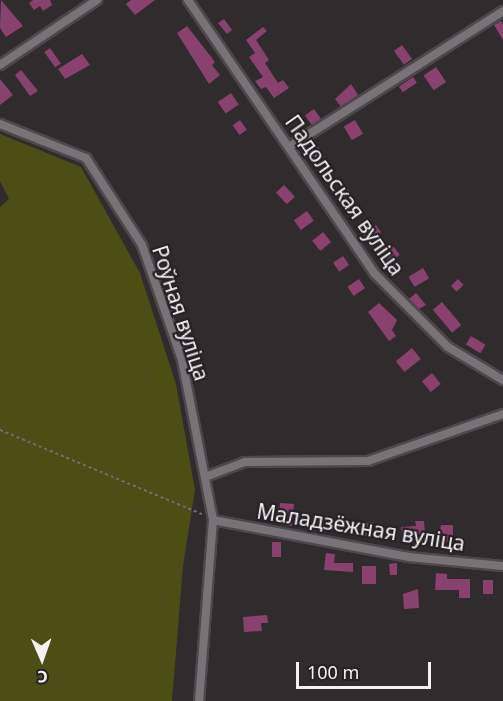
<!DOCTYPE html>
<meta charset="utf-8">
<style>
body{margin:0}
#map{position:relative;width:503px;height:701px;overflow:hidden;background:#302b2d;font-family:"Noto Sans",sans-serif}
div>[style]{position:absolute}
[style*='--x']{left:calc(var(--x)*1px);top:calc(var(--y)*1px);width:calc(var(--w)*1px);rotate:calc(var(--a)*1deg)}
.green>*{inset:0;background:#4c4e16}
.building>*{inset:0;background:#89426d;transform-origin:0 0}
.path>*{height:1.5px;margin-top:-0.75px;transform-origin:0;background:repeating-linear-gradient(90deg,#736e70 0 3px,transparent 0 6px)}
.roads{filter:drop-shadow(2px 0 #4d484b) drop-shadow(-2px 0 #4d484b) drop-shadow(0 2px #4d484b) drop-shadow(0 -2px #4d484b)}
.minor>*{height:8px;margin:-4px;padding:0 4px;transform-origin:4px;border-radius:4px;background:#797276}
span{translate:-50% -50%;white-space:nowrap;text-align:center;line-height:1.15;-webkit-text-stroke:4.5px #262124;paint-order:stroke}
.street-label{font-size:21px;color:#f5f1f3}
.north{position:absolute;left:12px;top:629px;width:60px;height:60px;-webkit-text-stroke:4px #262124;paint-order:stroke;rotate:178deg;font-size:16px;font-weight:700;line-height:24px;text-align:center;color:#f5f1f3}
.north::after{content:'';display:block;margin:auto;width:21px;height:27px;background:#f5f1f3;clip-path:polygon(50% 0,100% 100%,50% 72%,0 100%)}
.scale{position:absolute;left:296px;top:662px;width:135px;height:27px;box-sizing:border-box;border:3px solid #f5f1f3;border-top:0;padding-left:8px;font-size:18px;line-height:21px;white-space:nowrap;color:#f5f1f3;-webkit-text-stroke:4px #262124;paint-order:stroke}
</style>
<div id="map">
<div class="green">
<div style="clip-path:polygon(0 134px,81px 167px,140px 273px,176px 384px,195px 490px,183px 566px,172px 701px,0 701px,0 207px,9px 199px,0 181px)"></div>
</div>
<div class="building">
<div style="clip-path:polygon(1px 0,23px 26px,6px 37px,0 28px)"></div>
<div style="clip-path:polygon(33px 0,50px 0,52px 5px,43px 11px,40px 6px,34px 10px,29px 3px)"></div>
<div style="clip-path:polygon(131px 0,155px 0,135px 15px,126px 4px)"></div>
<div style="clip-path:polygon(224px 19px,232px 30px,227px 34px,218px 23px)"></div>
<div style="clip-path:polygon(501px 21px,503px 25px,503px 40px,494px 25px)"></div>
<div style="clip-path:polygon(187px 26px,215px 62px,212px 65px,220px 75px,209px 84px,177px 33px)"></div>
<div style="clip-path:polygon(263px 27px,267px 31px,256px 40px,269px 60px,265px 63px,278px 83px,283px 80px,289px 88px,274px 98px,266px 87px,261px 89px,255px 81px,263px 77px,249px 57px,255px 53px,246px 40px)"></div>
<div style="left:402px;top:45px;width:17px;height:10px;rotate:54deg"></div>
<div style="left:50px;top:48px;width:19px;height:7px;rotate:55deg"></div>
<div style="clip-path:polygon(82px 54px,90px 65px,65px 79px,58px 69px)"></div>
<div style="left:436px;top:67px;width:18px;height:15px;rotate:56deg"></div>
<div style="clip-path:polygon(21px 70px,38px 91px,30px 96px,15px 75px)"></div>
<div style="left:413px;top:77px;width:7px;height:17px;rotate:56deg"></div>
<div style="clip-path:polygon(0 79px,13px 95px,0 105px)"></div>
<div style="clip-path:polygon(351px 84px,358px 95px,341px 107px,335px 99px)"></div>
<div style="left:231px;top:93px;width:14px;height:16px;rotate:56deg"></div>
<div style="left:314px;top:109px;width:12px;height:11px;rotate:55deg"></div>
<div style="left:240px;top:120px;width:12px;height:9px;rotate:55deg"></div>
<div style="left:355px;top:120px;width:16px;height:13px;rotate:60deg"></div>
<div style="left:317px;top:145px;width:14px;height:8px;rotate:60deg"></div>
<div style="left:284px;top:185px;width:16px;height:11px;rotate:47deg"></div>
<div style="left:346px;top:186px;width:9px;height:14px;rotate:54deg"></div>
<div style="left:307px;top:211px;width:12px;height:16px;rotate:55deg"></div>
<div style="left:376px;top:225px;width:9px;height:16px;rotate:54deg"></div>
<div style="left:323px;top:232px;width:13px;height:14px;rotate:51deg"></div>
<div style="left:393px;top:246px;width:11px;height:13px;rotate:52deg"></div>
<div style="left:343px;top:256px;width:11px;height:12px;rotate:56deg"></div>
<div style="left:423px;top:268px;width:12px;height:17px;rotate:59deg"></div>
<div style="left:359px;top:279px;width:11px;height:14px;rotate:56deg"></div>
<div style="left:458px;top:279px;width:8px;height:10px;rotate:45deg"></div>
<div style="clip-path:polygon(416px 293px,426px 305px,419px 309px,409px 299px)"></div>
<div style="left:442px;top:302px;width:30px;height:12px;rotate:50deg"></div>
<div style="clip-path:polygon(379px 303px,397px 320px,392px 330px,396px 336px,389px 341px,368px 312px)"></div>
<div style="left:471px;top:336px;width:17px;height:10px;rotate:31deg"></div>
<div style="left:412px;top:348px;width:14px;height:21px;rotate:51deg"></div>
<div style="left:432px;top:373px;width:14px;height:13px;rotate:51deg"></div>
<div style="clip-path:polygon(280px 503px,294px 504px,292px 526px,282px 525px,279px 520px)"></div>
<div style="left:312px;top:519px;width:17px;height:9px;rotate:7deg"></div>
<div style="clip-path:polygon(415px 521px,424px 521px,425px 534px,402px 535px,401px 527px,416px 526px)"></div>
<div style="left:365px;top:522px;width:9px;height:14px"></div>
<div style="clip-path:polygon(441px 525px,453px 525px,453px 542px,438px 542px)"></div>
<div style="left:272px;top:542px;width:9px;height:15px"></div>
<div style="clip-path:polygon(326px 553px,335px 554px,334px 563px,353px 563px,353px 572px,324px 570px)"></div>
<div style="clip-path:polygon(397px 563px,397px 575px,390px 575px,389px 564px)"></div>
<div style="left:362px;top:566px;width:14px;height:18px"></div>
<div style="clip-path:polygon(436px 573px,447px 574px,447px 579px,470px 579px,470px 598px,459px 598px,459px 590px,435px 590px)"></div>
<div style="left:483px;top:580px;width:10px;height:14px"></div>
<div style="clip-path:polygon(418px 589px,419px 608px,404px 609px,403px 594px)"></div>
<div style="clip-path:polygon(267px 615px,268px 623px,261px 623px,262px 631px,244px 632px,243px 617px)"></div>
</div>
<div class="path">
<div style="--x:0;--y:430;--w:221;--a:22.6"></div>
</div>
<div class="roads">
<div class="minor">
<div style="--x:188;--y:0;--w:332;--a:55.7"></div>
<div style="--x:375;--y:274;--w:103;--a:45"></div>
<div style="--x:448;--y:347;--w:64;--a:31"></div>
<div style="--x:0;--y:65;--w:117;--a:-33.8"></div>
<div style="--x:0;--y:124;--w:92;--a:21.6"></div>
<div style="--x:86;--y:158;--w:103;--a:57.2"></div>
<div style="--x:142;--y:245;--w:122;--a:70.8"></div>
<div style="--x:182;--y:360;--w:163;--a:79"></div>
<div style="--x:213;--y:520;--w:182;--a:94.4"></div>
<div style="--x:289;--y:147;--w:254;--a:-32.4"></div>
<div style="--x:205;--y:477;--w:43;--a:-20.6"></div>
<div style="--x:245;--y:462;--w:123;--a:-0.5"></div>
<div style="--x:368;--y:461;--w:143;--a:-19.2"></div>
<div style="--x:213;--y:520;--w:198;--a:10.7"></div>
<div style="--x:408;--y:557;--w:95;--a:5.4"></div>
</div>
</div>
<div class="street-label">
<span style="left:345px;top:195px;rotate:55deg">Падольская вуліца</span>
<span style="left:181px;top:313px;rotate:72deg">Роўная вуліца</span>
<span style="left:361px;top:527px;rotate:9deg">Маладзёжная вуліца</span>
</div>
<div class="north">С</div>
<div class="scale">100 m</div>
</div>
